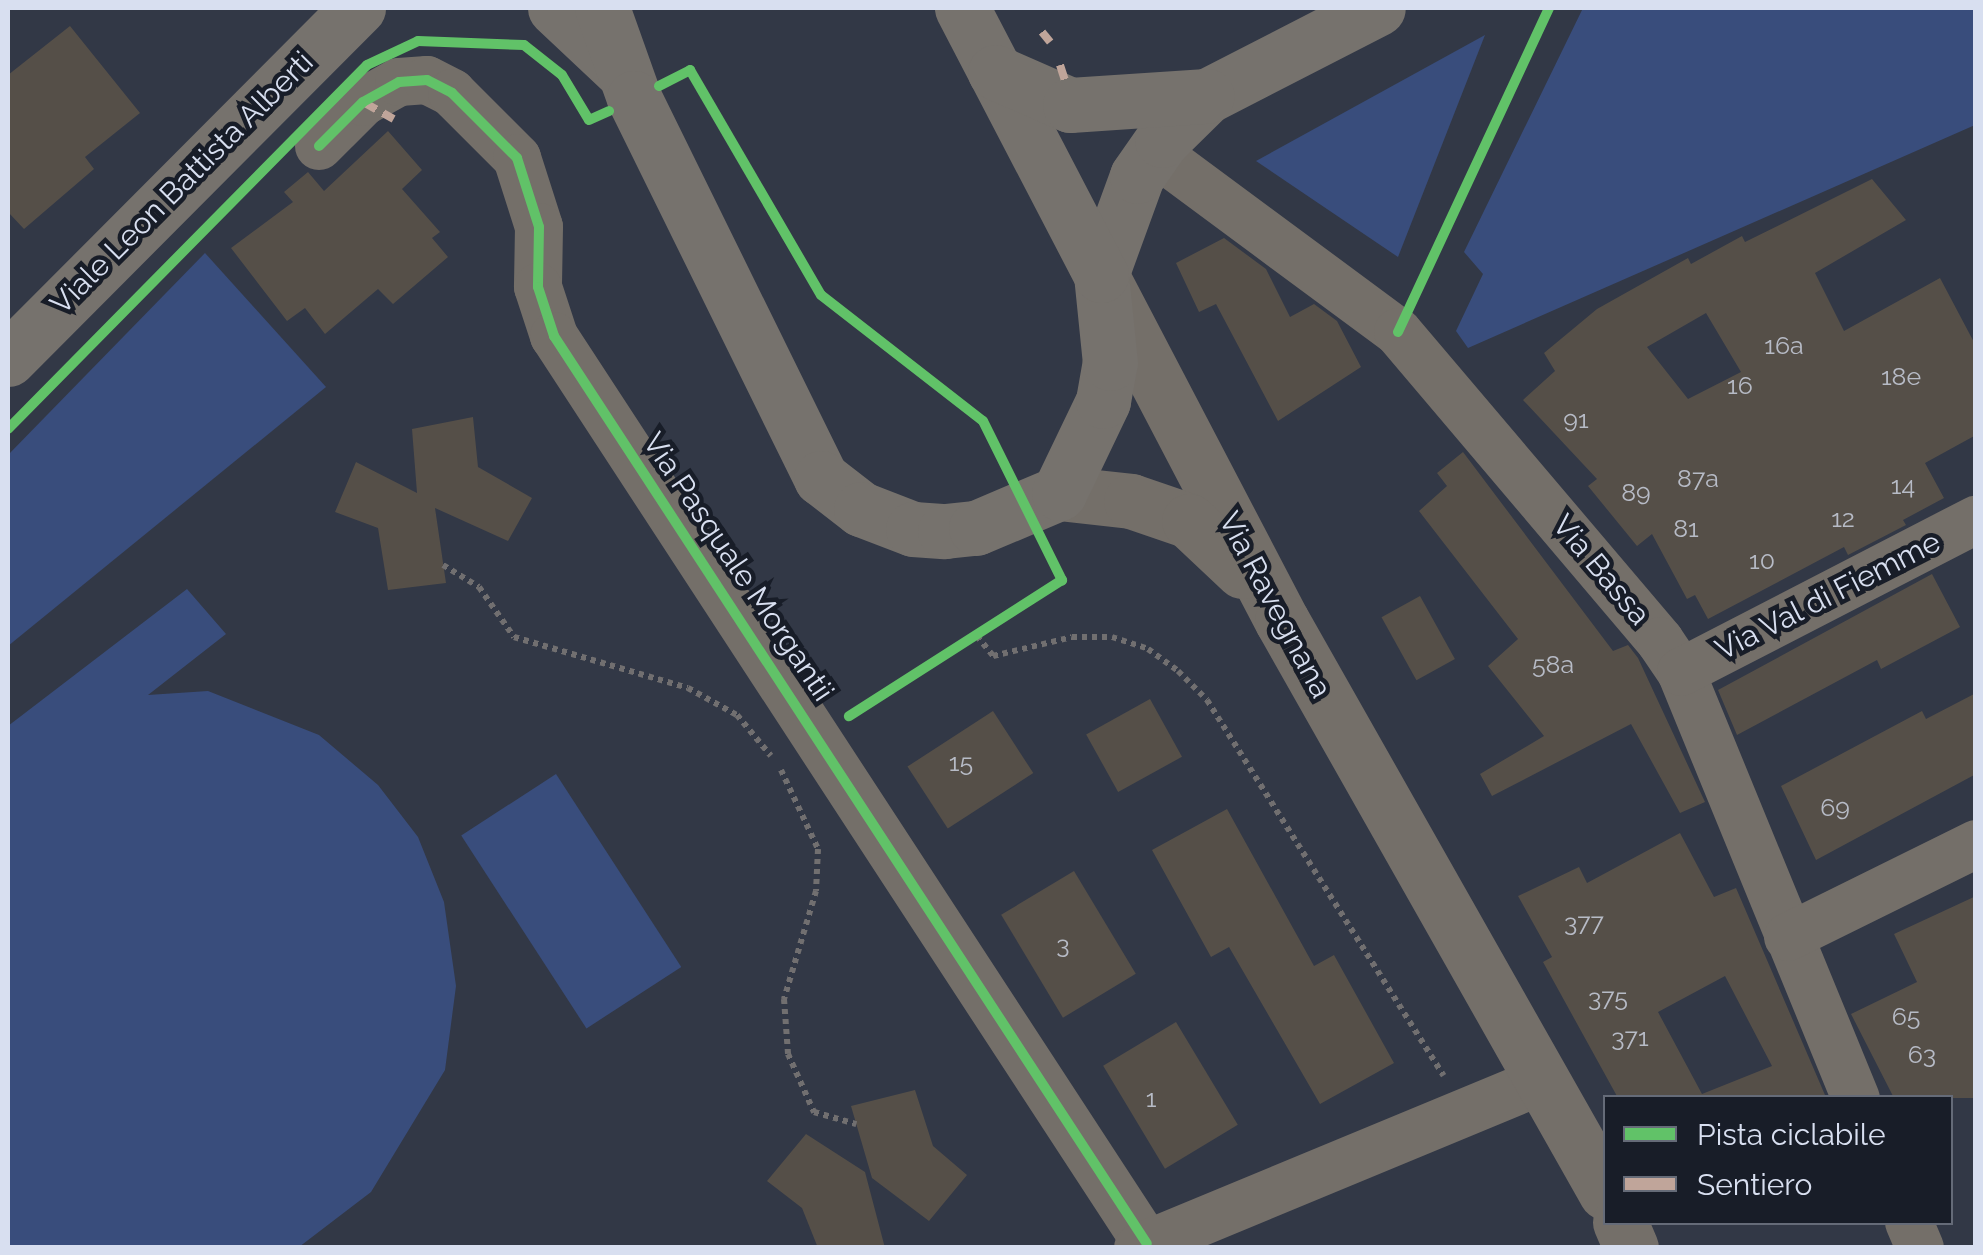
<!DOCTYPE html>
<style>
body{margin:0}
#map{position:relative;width:1983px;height:1255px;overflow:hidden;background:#323846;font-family:Raleway,sans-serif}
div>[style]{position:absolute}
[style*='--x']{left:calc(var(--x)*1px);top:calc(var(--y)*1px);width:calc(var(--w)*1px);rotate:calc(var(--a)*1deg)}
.green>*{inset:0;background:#394d7c;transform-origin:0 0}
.building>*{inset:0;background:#554f48;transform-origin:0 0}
.path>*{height:6px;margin-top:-3px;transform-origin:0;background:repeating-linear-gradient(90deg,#716f70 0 5px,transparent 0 10px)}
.minor>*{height:48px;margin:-24px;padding:0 24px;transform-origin:24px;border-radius:24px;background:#746f69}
.tertiary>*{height:55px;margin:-27.5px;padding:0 27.5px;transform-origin:27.5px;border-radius:27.5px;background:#746f69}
.secondary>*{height:55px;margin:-27.5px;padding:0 27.5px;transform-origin:27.5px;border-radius:27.5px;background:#76726d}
.quiet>*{height:8px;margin-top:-4px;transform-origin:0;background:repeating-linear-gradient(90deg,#c0a59a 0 15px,transparent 0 23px)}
.cycleway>*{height:10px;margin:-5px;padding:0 5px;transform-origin:5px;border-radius:5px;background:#61c268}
span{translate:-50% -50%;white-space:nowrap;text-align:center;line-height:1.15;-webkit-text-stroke:9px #181d28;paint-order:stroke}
.number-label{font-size:25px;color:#b7bbc6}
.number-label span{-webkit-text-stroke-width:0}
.street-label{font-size:30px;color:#d8dff0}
.frame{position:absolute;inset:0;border:10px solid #d8dff0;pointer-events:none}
.legend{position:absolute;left:1603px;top:1095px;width:350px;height:130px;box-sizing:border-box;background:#181d28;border:2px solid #656b78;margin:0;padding:12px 18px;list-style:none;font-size:30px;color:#d8dff0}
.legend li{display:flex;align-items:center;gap:20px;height:50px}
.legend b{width:50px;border:2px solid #656b78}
</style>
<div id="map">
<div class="green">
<div style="clip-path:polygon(1583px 8px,1975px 8px,1975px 125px,1468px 348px,1456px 331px,1483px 274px,1464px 252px)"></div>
<div style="clip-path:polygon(1485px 35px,1398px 257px,1256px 161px)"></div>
<div style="clip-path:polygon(205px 253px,326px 387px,8px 646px,8px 455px)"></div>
<div style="clip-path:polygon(187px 589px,226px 634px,148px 695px,208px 691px,319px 735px,378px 785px,418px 837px,444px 902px,456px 986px,445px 1070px,371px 1192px,299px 1247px,8px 1247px,8px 726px)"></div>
<div style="left:556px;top:774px;width:230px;height:113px;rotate:57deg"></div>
</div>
<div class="building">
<div style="clip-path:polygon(70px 26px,140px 113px,85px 157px,94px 169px,24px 229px,8px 212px,8px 75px)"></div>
<div style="clip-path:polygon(388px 131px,422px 170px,402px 189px,440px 232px,432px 238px,448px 257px,393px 304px,378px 289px,325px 334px,305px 308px,287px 321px,231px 248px,293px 202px,284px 192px,308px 172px,324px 191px)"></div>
<div style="clip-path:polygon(evenodd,1872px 179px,1906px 220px,1815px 273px,1844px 331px,1940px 278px,1976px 346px,1976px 435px,1925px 463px,1944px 498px,1903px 520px,1906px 525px,1848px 555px,1844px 547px,1708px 619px,1695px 595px,1687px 599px,1652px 534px,1637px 546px,1588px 486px,1597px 479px,1523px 400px,1555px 371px,1544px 353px,1597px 309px,1688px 258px,1691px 264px,1742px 236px,1745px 242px,1872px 179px,1706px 313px,1741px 372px,1688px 399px,1647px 347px,1706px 313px)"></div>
<div style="clip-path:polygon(1224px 238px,1266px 269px,1290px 317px,1314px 304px,1337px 321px,1361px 367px,1278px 421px,1216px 304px,1199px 312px,1176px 263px)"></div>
<div style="clip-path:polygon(473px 417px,478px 467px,532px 498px,508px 541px,435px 508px,446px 583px,388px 590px,378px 528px,335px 512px,356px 462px,417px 493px,412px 429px)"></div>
<div style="clip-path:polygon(1463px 452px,1613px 651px,1628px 645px,1638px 658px,1705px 802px,1680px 813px,1631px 724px,1492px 796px,1480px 774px,1544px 736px,1488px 666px,1518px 639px,1419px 511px,1447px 486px,1437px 473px)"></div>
<div style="clip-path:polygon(1932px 574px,1960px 627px,1881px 669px,1877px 660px,1737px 735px,1718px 690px)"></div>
<div style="left:1420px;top:596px;width:72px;height:44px;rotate:61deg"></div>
<div style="clip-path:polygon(1976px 693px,1976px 774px,1816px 860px,1781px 786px,1922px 711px,1926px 719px)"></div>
<div style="left:1150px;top:699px;width:66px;height:73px;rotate:61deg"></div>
<div style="left:993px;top:711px;width:74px;height:102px;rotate:57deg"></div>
<div style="clip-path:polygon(1227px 809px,1314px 966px,1334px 955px,1394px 1063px,1320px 1104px,1229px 947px,1211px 957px,1152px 850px)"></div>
<div style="clip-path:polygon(evenodd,1680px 833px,1714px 897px,1736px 888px,1825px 1095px,1618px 1098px,1543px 962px,1552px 957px,1518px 896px,1579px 867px,1587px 883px,1680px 833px,1725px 976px,1772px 1066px,1702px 1094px,1658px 1012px,1725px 976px)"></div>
<div style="left:1074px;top:871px;width:120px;height:85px;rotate:59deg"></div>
<div style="clip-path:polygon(1976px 896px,1976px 1098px,1894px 1098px,1851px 1014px,1917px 982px,1894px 934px)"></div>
<div style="left:1176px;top:1022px;width:120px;height:85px;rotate:59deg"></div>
<div style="clip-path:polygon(915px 1090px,933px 1146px,967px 1175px,929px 1221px,872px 1178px,851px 1106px)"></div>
<div style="clip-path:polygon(806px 1134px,865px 1172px,885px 1248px,818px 1248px,802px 1208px,767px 1181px)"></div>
</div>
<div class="path">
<div style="--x:443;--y:565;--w:42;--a:31.4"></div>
<div style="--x:479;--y:587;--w:61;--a:55"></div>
<div style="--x:514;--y:637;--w:181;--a:16.3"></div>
<div style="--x:688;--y:688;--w:56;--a:28.9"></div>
<div style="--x:737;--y:715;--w:53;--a:50.3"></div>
<div style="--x:977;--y:636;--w:26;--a:51"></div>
<div style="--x:993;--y:656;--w:81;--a:-13.5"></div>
<div style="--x:1072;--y:637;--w:40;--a:0"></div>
<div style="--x:1112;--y:637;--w:38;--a:18"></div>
<div style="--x:1148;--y:649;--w:37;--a:36"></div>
<div style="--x:1178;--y:671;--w:41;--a:45"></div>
<div style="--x:1207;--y:700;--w:444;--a:57.8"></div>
<div style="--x:781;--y:770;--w:87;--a:64.9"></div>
<div style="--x:818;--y:849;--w:42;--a:92.7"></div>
<div style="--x:816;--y:891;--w:113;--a:106.5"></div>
<div style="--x:784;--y:999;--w:55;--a:85.8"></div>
<div style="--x:788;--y:1054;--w:64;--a:65.9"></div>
<div style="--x:814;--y:1112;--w:44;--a:15.9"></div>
</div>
<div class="minor">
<div style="--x:319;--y:146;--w:62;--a:-45"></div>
<div style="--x:363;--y:102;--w:41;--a:-29.1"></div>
<div style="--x:399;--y:82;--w:28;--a:-4"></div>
<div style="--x:427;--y:80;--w:28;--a:27"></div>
<div style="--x:452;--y:93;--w:92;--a:45"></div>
<div style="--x:517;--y:158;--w:72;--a:72.3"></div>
<div style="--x:539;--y:227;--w:60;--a:91"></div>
<div style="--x:538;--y:287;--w:52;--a:71.9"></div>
<div style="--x:554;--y:336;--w:1084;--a:56.85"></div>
<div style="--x:1175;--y:167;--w:277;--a:36.5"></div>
<div style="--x:1398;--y:332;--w:405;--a:49.7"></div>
<div style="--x:1660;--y:641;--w:37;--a:56"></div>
<div style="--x:1681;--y:672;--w:461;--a:67.7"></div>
<div style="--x:1681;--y:672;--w:332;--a:-27.3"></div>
<div style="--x:1788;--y:937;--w:210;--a:-26.3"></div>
<div style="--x:1909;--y:1222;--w:28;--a:67"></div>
<div style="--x:1138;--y:1248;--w:438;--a:-22.5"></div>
</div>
<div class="tertiary">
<div style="--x:1101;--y:275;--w:390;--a:62.4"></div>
<div style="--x:1282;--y:621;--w:657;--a:60.47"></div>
<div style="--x:1059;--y:493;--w:72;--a:6.3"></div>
<div style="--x:1131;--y:501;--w:61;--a:19"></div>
<div style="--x:1189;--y:521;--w:73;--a:43.3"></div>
<div style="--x:1620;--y:1222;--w:28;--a:67"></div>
</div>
<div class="secondary">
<div style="--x:555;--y:8;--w:89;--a:43.2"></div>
<div style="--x:602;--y:8;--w:96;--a:70.4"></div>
<div style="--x:634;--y:98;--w:424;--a:63.8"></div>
<div style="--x:821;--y:478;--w:51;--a:37.8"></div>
<div style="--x:861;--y:509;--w:56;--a:21"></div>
<div style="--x:913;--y:529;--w:32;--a:4"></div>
<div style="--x:945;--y:531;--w:31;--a:-6"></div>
<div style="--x:976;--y:528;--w:90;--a:-22.9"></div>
<div style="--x:1059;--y:493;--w:102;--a:-64.4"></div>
<div style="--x:1103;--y:401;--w:39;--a:-80"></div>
<div style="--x:1110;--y:363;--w:88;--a:-95.8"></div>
<div style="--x:1101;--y:275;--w:105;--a:-70"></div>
<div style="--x:1137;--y:176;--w:44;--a:-55.2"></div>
<div style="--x:1162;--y:140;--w:63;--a:-44.4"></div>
<div style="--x:1207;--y:96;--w:192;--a:-27.2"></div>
<div style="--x:962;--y:8;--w:301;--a:62.5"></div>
<div style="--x:995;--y:72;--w:82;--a:23.7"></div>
<div style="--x:1070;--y:105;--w:137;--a:-3.8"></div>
<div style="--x:8;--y:359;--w:496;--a:-45.1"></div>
</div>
<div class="quiet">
<div style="--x:1042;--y:32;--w:13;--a:51"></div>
<div style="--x:1060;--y:65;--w:22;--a:72"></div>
<div style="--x:363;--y:102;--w:35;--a:29"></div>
</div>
<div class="cycleway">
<div style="--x:659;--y:86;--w:35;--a:-27"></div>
<div style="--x:690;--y:70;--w:260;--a:59.8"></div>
<div style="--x:821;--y:295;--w:205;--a:37.9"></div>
<div style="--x:983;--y:421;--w:178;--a:63.6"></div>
<div style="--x:1062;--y:580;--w:253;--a:147.4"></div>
<div style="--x:319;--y:146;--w:62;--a:-45"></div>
<div style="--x:363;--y:102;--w:41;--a:-29.1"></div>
<div style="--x:399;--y:82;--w:28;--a:-4"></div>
<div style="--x:427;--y:80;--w:28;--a:27"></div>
<div style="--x:452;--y:93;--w:92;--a:45"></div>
<div style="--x:517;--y:158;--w:72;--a:72.3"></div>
<div style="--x:539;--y:227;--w:60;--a:91"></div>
<div style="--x:538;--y:287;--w:52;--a:71.9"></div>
<div style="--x:554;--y:336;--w:1084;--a:56.85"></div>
<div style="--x:1398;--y:332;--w:357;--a:-65"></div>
<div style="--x:8;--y:429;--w:511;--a:-45.4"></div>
<div style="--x:367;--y:65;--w:56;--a:-25.2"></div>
<div style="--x:418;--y:41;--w:106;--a:2.2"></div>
<div style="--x:524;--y:45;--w:48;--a:38.3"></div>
<div style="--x:562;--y:75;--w:52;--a:59"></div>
<div style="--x:589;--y:120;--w:22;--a:-24"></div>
</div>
<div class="number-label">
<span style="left:1784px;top:345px">16a</span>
<span style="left:1901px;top:376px">18e</span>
<span style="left:1740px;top:385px">16</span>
<span style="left:1576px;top:419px">91</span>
<span style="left:1698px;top:478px">87a</span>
<span style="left:1903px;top:485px">14</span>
<span style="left:1636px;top:492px">89</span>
<span style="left:1843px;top:518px">12</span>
<span style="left:1686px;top:528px">81</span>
<span style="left:1762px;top:560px">10</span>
<span style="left:1553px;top:664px">58a</span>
<span style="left:961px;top:762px">15</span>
<span style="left:1835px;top:807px">69</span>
<span style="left:1584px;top:922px">377</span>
<span style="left:1063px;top:944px">3</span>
<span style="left:1608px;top:997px">375</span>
<span style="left:1906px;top:1016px">65</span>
<span style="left:1630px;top:1037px">371</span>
<span style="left:1922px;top:1054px">63</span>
<span style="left:1151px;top:1098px">1</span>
</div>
<div class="street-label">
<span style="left:182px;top:183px;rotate:-45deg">Viale Leon Battista Alberti</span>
<span style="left:738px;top:567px;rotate:56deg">Via Pasquale Morgantii</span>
<span style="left:1601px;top:570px;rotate:50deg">Via Bassa</span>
<span style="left:1828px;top:596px;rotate:-27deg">Via Val di Fiemme</span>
<span style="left:1275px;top:605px;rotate:62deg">Via Ravegnana</span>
</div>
<div class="frame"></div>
<ul class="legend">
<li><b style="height:12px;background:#61c268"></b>Pista ciclabile</li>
<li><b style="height:12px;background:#c0a59a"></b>Sentiero</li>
</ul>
</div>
